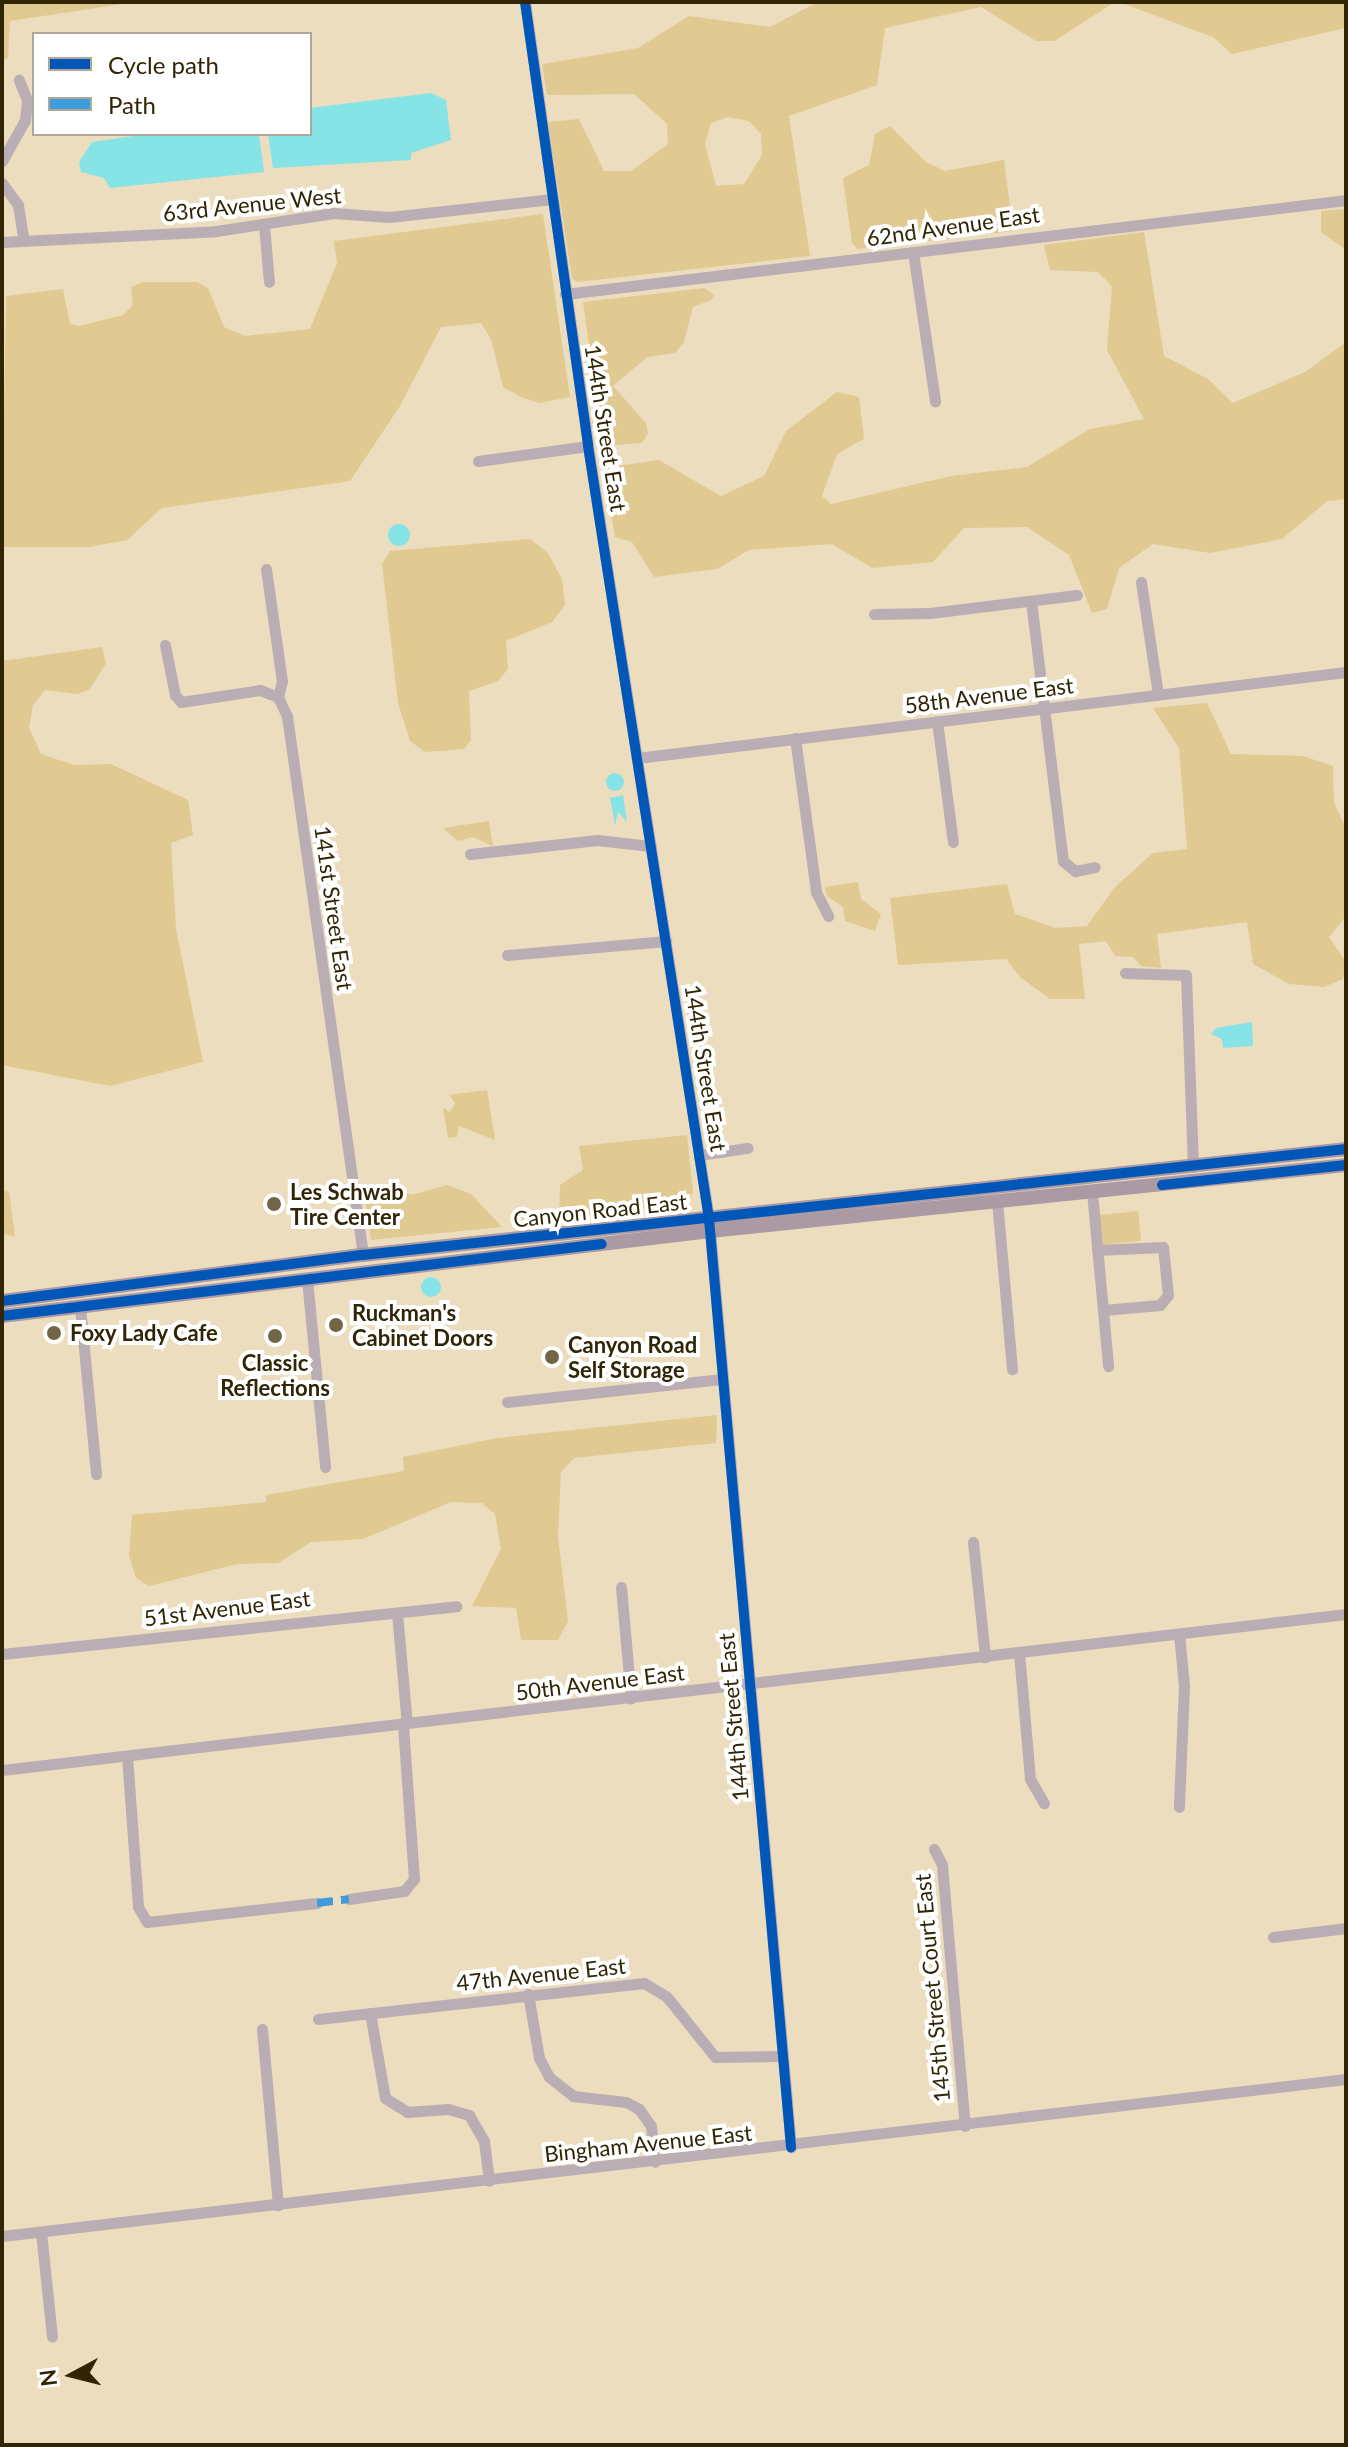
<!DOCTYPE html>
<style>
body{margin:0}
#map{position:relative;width:1348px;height:2447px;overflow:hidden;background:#ebddbd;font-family:Lato,sans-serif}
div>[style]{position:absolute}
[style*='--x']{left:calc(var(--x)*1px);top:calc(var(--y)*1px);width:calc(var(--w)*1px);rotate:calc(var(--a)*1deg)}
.green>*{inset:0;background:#e1c992;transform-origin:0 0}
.water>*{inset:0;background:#86e3e6}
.round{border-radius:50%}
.minor>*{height:11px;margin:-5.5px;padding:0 5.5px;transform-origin:5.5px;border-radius:5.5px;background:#bbadb4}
.major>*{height:14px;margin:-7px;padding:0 7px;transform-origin:7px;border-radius:7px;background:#ab9aa4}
.quiet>*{height:8px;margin-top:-4px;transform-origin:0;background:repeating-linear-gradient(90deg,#3e9cdd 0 16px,transparent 0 24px)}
.cycleway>*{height:10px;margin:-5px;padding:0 5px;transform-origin:5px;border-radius:5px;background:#0057b8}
.dots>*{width:22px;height:22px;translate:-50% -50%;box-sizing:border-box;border:4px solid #fff;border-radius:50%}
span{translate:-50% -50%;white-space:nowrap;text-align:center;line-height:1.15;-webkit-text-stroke:8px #fff;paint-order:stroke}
.street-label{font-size:22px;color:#312505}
.poi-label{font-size:22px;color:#312505;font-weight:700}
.left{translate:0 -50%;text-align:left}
.frame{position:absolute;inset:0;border:4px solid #312505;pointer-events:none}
.legend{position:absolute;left:32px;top:32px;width:280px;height:104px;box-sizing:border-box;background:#fff;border:2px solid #ada89b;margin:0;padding:10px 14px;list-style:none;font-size:24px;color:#312505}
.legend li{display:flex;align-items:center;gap:16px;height:40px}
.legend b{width:40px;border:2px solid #ada89b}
.north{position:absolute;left:32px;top:2335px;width:80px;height:80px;-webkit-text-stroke:6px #fff;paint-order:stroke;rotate:263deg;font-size:22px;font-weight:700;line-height:32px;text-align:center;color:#312505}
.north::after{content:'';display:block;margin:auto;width:28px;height:36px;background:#312505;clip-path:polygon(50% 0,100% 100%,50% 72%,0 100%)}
</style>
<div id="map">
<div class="green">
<div style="clip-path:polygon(2px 2px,136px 2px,10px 21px,8px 58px,2px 61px)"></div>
<div style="clip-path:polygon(evenodd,818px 2px,1115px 2px,1054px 41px,1036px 41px,981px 7px,885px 28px,877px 85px,789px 116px,810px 256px,577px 282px,572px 278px,548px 122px,579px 119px,604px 171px,631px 171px,668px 144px,667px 124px,634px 94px,547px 95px,542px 64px,638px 48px,689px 16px,770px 27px,818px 2px,728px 117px,749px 121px,761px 134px,762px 155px,744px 184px,716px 186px,705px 144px,711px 123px,728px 117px)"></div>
<div style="clip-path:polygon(1119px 2px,1346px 2px,1346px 28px,1232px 54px,1213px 37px)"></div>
<div style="clip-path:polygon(890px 126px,926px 162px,945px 171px,1004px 160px,1013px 231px,858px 249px,852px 243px,843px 178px,869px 165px,875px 134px)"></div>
<div style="clip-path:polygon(1346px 209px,1346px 250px,1321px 232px,1321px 211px)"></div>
<div style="clip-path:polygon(543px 214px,570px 397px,540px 403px,521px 397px,503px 387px,491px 339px,481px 323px,441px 327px,400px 406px,350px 481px,162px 508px,127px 540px,89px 547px,2px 547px,6px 296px,63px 289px,70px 324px,79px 326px,123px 315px,133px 305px,131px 287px,143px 282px,197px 282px,208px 288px,224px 327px,245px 336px,310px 329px,337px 263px,334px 241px)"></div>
<div style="clip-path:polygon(1144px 232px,1164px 356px,1208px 379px,1233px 403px,1305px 372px,1346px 342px,1346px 499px,1327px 501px,1282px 539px,1210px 553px,1153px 544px,1119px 568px,1107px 609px,1092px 613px,1069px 555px,1027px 527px,964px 528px,933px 562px,872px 568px,832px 544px,749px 550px,717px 569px,654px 577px,632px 542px,615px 537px,603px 468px,659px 460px,721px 496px,764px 476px,786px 431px,837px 392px,859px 397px,864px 439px,837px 454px,822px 496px,831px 504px,951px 476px,1027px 467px,1090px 429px,1144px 419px,1107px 350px,1112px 286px,1098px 272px,1050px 270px,1044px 245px)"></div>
<div style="clip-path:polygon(705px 288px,714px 295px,711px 300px,693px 307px,684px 342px,675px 353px,647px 357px,613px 386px,646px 423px,648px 434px,642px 443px,604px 446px,583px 302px)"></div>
<div style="clip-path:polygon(530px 539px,548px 553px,562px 579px,565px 605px,552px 622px,506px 641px,508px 669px,498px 681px,469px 691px,471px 740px,464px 749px,425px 752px,410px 741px,398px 703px,382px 564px,390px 551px)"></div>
<div style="clip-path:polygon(102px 647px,106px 663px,90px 689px,78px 694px,45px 690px,33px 705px,29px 728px,41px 754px,74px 765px,111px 764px,188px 800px,193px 835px,171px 843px,176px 929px,203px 1062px,110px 1086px,2px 1065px,2px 661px)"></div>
<div style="clip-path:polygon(1207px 703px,1231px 754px,1303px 756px,1333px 766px,1334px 803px,1346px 828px,1346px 916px,1329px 937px,1346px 962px,1343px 979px,1324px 987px,1289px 984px,1253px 964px,1247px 922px,1157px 934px,1161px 968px,1141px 966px,1133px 957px,1115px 956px,1106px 941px,1079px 944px,1085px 999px,1050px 999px,1020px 977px,1006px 959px,898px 965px,890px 898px,1007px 884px,1015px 914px,1056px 928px,1087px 926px,1114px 888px,1153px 853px,1187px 849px,1179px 748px,1153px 708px)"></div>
<div style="clip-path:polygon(489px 821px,493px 846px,473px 837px,458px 841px,443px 828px)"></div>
<div style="clip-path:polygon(858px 882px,861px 899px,881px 914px,875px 931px,845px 921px,843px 907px,827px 896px,825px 887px)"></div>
<div style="clip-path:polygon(487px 1090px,495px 1140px,459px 1126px,457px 1137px,448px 1138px,443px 1108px,450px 1112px,455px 1103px,449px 1095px)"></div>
<div style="clip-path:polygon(687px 1135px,693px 1192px,686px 1204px,559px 1220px,560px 1185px,583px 1170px,579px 1146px)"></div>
<div style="clip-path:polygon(447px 1185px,471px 1194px,502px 1227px,371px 1240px,365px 1199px,393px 1188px,412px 1195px)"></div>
<div style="clip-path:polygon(2px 1190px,9px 1192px,15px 1237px,2px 1233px)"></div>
<div style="left:1138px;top:1211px;width:30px;height:39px;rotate:84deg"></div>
<div style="clip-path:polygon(717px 1415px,716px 1443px,574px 1458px,561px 1472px,558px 1536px,568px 1621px,558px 1640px,521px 1640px,516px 1608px,472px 1606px,501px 1549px,495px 1514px,482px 1503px,451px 1502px,363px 1539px,311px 1542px,278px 1563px,237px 1564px,149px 1586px,136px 1578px,129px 1556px,132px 1515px,266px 1502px,266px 1495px,404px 1471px,403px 1457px,497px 1438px)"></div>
</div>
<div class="water">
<div style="clip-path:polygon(431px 93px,446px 100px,451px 140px,411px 153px,411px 160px,273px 168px,268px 134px,310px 134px,310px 108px)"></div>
<div style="clip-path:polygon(147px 134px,259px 134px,264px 172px,110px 188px,104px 178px,81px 172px,79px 162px,92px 142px)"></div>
<div class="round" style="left:388px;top:524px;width:22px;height:22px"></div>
<div class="round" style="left:606px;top:773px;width:18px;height:18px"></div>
<div style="clip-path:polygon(623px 795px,627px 822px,618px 812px,615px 825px,610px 798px)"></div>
<div style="clip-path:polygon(1252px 1022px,1253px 1046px,1223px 1048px,1222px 1039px,1211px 1034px,1216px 1028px)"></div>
<div class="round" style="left:421px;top:1277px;width:20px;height:20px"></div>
</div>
<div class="minor">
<div style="--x:525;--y:2;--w:448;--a:81.9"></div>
<div style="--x:588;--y:446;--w:782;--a:81.1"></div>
<div style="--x:709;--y:1219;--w:932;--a:84.95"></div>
<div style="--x:2;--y:161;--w:47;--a:-60.7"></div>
<div style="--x:25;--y:120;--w:20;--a:-84"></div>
<div style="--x:27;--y:100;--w:22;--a:-112"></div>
<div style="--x:2;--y:183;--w:27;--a:54"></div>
<div style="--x:18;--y:205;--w:36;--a:81"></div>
<div style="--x:264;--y:225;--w:57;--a:85"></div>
<div style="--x:2;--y:242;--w:214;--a:-2.9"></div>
<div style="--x:216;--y:231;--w:119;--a:-8.7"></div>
<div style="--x:334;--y:213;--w:55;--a:4.2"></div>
<div style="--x:389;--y:217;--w:164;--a:-6.3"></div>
<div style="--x:913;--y:252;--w:151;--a:81.6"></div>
<div style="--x:565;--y:294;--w:787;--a:-6.86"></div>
<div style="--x:478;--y:461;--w:111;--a:-7.8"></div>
<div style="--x:266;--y:569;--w:113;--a:81.9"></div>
<div style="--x:282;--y:681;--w:16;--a:104"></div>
<div style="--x:278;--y:697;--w:21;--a:65"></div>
<div style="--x:287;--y:716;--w:544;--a:81.97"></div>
<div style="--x:1141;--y:582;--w:114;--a:81.4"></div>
<div style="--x:1031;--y:601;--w:262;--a:83"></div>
<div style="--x:1063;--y:861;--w:16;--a:40"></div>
<div style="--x:1075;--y:871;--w:20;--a:-11"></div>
<div style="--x:874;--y:614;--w:56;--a:-1"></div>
<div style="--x:930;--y:613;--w:148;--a:-7"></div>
<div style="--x:165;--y:645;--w:51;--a:78.7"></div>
<div style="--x:175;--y:695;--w:9;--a:49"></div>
<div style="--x:181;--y:702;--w:80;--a:-8.6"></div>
<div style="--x:260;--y:690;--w:19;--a:21"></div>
<div style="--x:937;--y:721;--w:122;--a:82.5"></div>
<div style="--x:795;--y:738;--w:155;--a:82.2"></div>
<div style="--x:816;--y:892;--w:27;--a:63"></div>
<div style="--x:637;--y:758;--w:714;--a:-6.92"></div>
<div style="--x:470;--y:854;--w:128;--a:-6.3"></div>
<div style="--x:597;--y:840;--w:54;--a:6.3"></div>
<div style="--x:507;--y:955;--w:160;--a:-5"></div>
<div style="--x:1125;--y:973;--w:61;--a:1.9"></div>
<div style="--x:1186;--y:975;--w:192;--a:87.9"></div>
<div style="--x:699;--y:1155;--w:49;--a:-8.3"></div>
<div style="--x:1092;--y:1192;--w:175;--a:84.7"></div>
<div style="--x:997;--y:1201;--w:169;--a:84.9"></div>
<div style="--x:1097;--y:1250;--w:66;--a:-2.6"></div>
<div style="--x:1163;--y:1247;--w:48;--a:84.1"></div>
<div style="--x:1168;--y:1295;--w:13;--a:129"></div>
<div style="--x:1160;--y:1305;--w:57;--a:175"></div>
<div style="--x:307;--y:1279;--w:189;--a:84.5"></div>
<div style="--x:80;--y:1307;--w:168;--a:84.5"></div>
<div style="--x:507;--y:1402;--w:216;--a:-6.1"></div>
<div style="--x:973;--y:1542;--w:116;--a:84"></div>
<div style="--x:621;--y:1587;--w:112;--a:84.9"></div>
<div style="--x:397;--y:1613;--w:111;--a:84.9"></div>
<div style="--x:1179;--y:1634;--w:52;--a:84.5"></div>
<div style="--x:1184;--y:1686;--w:121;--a:92.4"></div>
<div style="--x:1019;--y:1653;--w:126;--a:85"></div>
<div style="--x:1030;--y:1779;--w:28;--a:60"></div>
<div style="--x:2;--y:1654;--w:457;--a:-6"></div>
<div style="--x:127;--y:1756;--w:151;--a:85.8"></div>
<div style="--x:138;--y:1907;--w:17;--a:59"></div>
<div style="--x:147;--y:1922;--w:171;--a:-6.4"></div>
<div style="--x:2;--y:1770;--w:1353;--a:-6.62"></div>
<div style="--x:934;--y:1849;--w:18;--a:63"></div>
<div style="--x:942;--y:1865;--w:262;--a:85"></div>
<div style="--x:349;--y:1899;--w:56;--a:-8.3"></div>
<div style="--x:404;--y:1891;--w:16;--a:-50"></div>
<div style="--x:414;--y:1879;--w:154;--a:-94.1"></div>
<div style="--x:1273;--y:1937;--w:74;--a:-7"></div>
<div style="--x:528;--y:1994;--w:65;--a:80.2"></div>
<div style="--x:539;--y:2058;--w:21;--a:62"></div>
<div style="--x:549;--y:2077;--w:31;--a:38"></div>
<div style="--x:573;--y:2096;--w:53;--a:6.5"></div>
<div style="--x:626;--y:2102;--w:15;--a:28"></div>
<div style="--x:639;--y:2109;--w:21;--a:55"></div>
<div style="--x:651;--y:2126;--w:36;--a:84"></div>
<div style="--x:370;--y:2013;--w:86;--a:80"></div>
<div style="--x:385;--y:2098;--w:26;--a:32"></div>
<div style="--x:407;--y:2112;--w:41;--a:-4.2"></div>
<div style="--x:448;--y:2109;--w:22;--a:16"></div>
<div style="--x:469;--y:2115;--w:30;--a:60"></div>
<div style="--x:484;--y:2141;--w:40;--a:82.9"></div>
<div style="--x:318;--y:2019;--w:328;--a:-6.3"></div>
<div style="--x:644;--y:1983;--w:27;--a:31"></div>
<div style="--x:667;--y:1997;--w:77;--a:51.3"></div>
<div style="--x:715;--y:2057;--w:68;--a:-0.8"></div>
<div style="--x:262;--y:2029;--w:177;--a:84.8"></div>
<div style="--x:41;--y:2232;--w:105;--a:84"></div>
<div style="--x:2;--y:2236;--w:1353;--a:-6.66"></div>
</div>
<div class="major">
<div style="--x:2;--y:1301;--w:364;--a:-7.3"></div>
<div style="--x:363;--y:1255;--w:989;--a:-6.15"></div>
<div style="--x:2;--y:1316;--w:713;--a:-6.85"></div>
<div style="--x:710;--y:1231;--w:639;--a:-5.92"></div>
</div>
<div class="quiet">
<div style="--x:317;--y:1903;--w:32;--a:-7"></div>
</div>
<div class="cycleway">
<div style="--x:525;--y:2;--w:448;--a:81.9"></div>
<div style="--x:588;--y:446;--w:782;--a:81.1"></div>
<div style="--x:709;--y:1219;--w:932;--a:84.95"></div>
<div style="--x:1162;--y:1185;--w:185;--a:-6.2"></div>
<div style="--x:2;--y:1301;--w:364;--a:-7.3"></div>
<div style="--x:363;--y:1255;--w:989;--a:-6.15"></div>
<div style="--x:2;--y:1316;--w:604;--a:-6.84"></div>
</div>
<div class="dots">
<div style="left:274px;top:1204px;background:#726545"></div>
<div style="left:336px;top:1325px;background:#726545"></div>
<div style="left:54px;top:1333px;background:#726545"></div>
<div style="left:275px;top:1336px;background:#726545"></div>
<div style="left:552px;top:1357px;background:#726545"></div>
</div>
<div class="street-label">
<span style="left:252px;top:204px;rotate:-6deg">63rd Avenue West</span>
<span style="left:953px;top:226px;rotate:-8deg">62nd Avenue East</span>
<span style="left:606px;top:428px;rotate:81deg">144th Street East</span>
<span style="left:989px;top:695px;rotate:-7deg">58th Avenue East</span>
<span style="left:334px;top:908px;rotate:82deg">141st Street East</span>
<span style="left:706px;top:1068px;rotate:81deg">144th Street East</span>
<span style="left:600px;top:1210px;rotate:-6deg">Canyon Road East</span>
<span style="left:227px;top:1608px;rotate:-7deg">51st Avenue East</span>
<span style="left:600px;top:1682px;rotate:-7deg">50th Avenue East</span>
<span style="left:733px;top:1717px;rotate:-95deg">144th Street East</span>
<span style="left:541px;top:1974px;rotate:-6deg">47th Avenue East</span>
<span style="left:932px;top:1988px;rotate:-95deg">145th Street Court East</span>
<span style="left:648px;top:2143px;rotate:-6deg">Bingham Avenue East</span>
</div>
<div class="poi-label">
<span class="left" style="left:290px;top:1204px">Les Schwab<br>Tire Center</span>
<span class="left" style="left:352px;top:1325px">Ruckman's<br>Cabinet Doors</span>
<span class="left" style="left:70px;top:1333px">Foxy Lady Cafe</span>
<span class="left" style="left:568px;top:1357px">Canyon Road<br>Self Storage</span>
<span style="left:275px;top:1375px">Classic<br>Reflections</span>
</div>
<div class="frame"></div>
<ul class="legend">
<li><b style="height:10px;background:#0057b8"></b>Cycle path</li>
<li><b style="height:10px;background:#3e9cdd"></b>Path</li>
</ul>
<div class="north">N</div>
</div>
